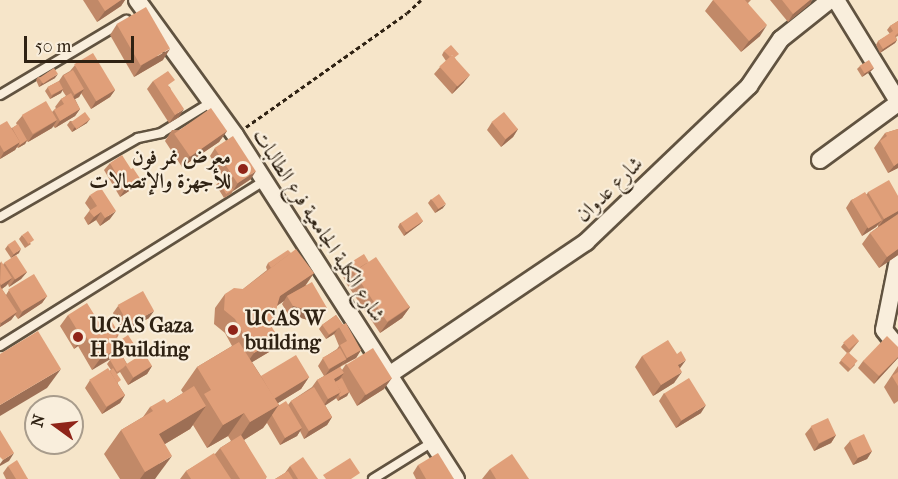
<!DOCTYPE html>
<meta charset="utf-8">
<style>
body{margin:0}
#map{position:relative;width:898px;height:479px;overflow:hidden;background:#f6e5c9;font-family:"IM FELL French Canon",Amiri,serif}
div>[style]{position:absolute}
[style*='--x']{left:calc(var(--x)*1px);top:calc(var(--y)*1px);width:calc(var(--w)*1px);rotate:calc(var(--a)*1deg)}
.path>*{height:3px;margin-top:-1.5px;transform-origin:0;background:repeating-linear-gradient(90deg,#2f2213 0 4.5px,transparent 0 7.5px)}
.roads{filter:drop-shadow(2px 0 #615340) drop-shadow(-2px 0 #615340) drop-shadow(0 2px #615340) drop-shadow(0 -2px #615340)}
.service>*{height:8px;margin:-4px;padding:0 4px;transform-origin:4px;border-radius:4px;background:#f9eedc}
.minor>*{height:16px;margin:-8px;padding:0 8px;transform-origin:8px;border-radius:8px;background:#f9eedc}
.wall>*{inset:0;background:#c18968}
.shaded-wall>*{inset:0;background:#9d6f55}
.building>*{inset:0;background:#e09f79;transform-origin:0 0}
.dots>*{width:16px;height:16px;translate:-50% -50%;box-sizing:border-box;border:3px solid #f9eedc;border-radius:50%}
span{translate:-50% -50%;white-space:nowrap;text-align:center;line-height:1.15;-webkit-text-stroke:4.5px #f9eedc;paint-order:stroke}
.poi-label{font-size:21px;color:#2f2213;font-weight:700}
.right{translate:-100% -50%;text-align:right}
.left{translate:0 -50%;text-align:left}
.street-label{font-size:21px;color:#2f2213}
.north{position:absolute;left:24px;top:395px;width:60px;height:60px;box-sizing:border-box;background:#f9eedc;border:2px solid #a89c8c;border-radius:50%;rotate:285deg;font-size:16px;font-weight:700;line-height:24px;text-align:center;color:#2f2213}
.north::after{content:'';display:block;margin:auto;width:21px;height:27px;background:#8f2418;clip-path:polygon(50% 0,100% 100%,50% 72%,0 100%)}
.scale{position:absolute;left:24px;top:36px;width:110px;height:27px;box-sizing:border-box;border:3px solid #2f2213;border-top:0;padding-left:8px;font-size:18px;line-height:21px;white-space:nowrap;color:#2f2213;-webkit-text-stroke:4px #f9eedc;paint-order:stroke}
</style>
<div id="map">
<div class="path">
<div style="--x:246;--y:127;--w:197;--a:-35.3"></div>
<div style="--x:407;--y:13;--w:19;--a:-43"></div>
</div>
<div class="roads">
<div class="service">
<div style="--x:0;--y:95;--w:147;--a:-30.8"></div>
<div style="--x:0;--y:217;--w:159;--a:-29.8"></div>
<div style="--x:138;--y:138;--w:24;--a:-12"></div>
<div style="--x:161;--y:133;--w:57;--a:-31.5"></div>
<div style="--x:0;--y:346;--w:311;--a:-32"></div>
<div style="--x:373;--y:479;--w:68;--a:-31.8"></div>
</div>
<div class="minor">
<div style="--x:137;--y:0;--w:167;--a:54"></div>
<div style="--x:235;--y:135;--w:409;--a:57.3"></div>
<div style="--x:836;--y:0;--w:119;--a:58.5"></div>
<div style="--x:820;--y:160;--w:97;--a:-36.2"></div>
<div style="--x:898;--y:260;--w:71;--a:101.3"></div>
<div style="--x:884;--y:330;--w:22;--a:51"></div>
<div style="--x:389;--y:375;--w:238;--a:-34"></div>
<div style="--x:586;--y:242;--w:226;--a:-43.7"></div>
<div style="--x:749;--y:86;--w:57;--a:-55.8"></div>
<div style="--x:781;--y:39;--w:63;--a:-38.5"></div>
</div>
</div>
<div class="wall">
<div style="clip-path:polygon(83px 0,125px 0,121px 6px,97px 22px)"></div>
<div style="clip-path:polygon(713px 0,751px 0,748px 3px,760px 36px,741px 52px,705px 11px)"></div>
<div style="clip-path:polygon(770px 0,812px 0,810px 4px,788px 22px)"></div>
<div style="clip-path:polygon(898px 21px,898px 36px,896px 37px,897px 40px,895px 43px,880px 53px,876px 45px,878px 41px,890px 34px,887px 30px,890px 26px)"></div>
<div style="clip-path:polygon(117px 24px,163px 60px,134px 77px,110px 35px)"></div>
<div style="clip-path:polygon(444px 51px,455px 58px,464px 82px,452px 94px,434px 74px,440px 67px,446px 61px,442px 55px)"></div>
<div style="clip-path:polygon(75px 65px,115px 90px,110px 97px,91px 109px,81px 93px,79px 97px,75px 99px,80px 109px,75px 116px,55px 128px,53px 126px,52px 128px,28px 142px,27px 141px,25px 144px,18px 148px,17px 147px,15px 150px,0 159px,0 125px,12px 128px,17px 125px,16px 123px,22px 116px,52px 112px,56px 108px,55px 107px,61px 99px,66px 96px,62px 90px,61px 93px,50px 99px,45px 91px,48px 87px,59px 81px,63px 75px,70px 71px)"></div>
<div style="clip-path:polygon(860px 66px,874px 68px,871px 71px,862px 77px,857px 69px)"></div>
<div style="clip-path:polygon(38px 77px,55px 78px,39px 87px,36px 80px)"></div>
<div style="clip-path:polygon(153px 81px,170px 87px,179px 117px,169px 123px,147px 89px)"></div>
<div style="clip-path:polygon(70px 121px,87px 123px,72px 132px,67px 125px)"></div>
<div style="clip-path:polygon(492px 122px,518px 129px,513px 137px,501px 147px,487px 130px)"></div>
<div style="clip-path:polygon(898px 129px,898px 168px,888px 173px,874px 148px,885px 133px)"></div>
<div style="clip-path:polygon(172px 130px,227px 131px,219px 142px,182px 167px,165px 141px)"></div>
<div style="clip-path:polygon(215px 148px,251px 179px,233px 191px,231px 194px,224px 198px,216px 185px,219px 182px,224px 178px,210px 156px)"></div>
<div style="clip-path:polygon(110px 163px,135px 187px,120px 197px,104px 170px)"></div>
<div style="clip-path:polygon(868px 192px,898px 196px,898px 255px,879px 268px,862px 244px,870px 233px,878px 227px,878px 225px,876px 227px,862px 236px,846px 208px,851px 200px,867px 194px)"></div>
<div style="clip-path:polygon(90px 195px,110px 219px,100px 226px,96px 220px,88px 225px,84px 218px,90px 210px,85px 203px)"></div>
<div style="clip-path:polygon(431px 199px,443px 208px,435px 213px,428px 203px)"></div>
<div style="clip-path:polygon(423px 221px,420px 224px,404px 236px,398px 227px,400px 223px)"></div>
<div style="clip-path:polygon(22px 235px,31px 244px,25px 248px,19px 239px)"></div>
<div style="clip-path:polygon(8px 245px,19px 253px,11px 258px,5px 249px)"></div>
<div style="clip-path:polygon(291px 253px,314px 273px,306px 285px,327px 308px,321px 316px,311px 321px,288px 314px,282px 304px,284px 301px,277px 306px,271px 326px,269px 352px,252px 362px,261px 376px,309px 377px,301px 389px,278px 403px,279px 405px,288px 405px,291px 401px,312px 387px,317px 380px,324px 376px,318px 366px,323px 358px,337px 349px,339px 346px,334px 334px,326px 339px,319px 329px,322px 325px,336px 315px,361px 350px,356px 358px,340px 367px,342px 370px,346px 364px,384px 389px,357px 406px,349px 392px,347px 396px,338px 401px,336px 398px,325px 405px,332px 417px,327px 425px,304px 439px,300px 431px,297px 436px,280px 445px,267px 423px,263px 428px,244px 440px,266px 479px,180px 479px,186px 471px,215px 454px,220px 448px,231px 441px,228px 436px,207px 448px,193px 425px,190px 429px,165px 444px,155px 479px,120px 479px,104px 454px,121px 430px,143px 417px,150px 407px,167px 403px,183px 393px,181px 390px,197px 367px,232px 346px,225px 333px,214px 324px,215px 308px,225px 294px,243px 289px,267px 270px,266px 267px,268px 263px)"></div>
<div style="clip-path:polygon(0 262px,3px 265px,4px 263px,27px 272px,21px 279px,9px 287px,8px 284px,2px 289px,6px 295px,9px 290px,47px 296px,42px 303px,18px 319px,15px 315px,11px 320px,0 327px)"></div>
<div style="clip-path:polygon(369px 262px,410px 307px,402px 318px,380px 333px,346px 283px,350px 277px,345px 280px,340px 272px,343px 269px)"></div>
<div style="clip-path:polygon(118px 306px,149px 318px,123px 332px,113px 313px)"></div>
<div style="clip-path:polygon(68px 315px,100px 324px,119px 334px,117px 338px,119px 341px,136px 347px,133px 351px,123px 357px,127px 364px,152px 366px,147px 374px,128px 385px,120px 372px,117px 374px,118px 384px,125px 395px,120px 403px,102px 414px,85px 388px,90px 380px,111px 370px,107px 364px,110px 360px,117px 355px,116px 353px,92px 370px,78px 346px,74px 349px,60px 326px)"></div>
<div style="clip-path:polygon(859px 341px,849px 353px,855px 365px,848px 372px,839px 363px,847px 353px,841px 347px,844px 343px)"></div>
<div style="clip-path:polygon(898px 347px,898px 358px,874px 384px,858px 368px,863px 361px)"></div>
<div style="clip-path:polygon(677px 354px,680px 369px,674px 383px,653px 396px,635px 367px,642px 356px)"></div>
<div style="clip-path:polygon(898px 366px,898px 401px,894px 404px,884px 387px)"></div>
<div style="clip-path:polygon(664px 393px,701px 413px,676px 428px,659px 401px)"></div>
<div style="clip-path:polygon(811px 427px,836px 435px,831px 443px,814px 451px,805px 434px)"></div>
<div style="clip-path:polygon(850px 441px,872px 451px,867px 459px,853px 465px,844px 448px)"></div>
<div style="clip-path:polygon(418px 465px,454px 479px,416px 479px,413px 473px)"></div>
<div style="clip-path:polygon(8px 466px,28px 479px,6px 479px,3px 473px)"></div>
<div style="clip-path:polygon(290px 466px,318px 479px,275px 479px,285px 473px)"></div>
<div style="clip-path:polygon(490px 469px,529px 479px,482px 479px)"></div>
</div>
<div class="shaded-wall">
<div style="clip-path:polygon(121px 0,125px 0,121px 6px,97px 22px,105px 11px)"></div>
<div style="clip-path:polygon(810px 0,812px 0,810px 4px,788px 22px,793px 14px)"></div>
<div style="clip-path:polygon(767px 25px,760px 36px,741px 52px,749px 41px)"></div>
<div style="clip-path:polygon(897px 40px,895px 43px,880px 53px,883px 49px)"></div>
<div style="clip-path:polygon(170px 49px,163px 60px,134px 77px,142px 65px)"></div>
<div style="clip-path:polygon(874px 68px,871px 71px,862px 77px,865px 73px)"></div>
<div style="clip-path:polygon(58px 74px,55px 78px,39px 87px,42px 83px)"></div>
<div style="clip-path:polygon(470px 75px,464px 82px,452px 94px,457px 86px)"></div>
<div style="clip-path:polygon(63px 89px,61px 93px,50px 99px,53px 95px)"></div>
<div style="clip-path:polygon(84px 89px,79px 97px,69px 102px,75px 95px)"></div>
<div style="clip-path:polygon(115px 90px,110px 97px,91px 109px,96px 101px)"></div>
<div style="clip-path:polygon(80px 109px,75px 116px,55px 128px,60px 121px)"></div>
<div style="clip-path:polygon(184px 109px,179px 117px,169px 123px,175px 115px)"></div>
<div style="clip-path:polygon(90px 119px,87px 123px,72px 132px,74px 128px)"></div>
<div style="clip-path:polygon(57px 120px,52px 128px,28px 142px,33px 135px)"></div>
<div style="clip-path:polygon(518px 129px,513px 137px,501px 147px,506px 139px)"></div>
<div style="clip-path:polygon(227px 131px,219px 142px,182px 167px,190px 156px)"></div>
<div style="clip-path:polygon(27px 140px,25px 144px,18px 148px,20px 145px)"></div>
<div style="clip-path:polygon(20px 142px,15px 150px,0 159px,4px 152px)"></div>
<div style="clip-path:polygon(898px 163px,898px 168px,888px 173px,894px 166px)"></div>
<div style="clip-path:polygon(256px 171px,251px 179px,233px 191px,238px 183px)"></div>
<div style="clip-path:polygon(141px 180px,135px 187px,120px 197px,125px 189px)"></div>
<div style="clip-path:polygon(446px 204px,443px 208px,435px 213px,438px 209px)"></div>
<div style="clip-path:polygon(116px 211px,110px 219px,100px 226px,105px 218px)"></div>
<div style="clip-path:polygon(898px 211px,898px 215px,878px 227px,884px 219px)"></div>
<div style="clip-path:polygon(101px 212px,96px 220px,88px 225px,94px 217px)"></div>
<div style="clip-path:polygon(882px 220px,876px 227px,862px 236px,867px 228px)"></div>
<div style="clip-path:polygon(423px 221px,420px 224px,404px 236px,406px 232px)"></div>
<div style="clip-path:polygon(21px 249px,19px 253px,11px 258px,14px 254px)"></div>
<div style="clip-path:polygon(898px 249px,898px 255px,879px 268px,887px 257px)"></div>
<div style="clip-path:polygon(27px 272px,21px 279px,9px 287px,15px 279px)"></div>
<div style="clip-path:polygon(314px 273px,304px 287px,287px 296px,284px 301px,270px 310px,280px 296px)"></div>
<div style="clip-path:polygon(12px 278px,6px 286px,0 290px,1px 285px)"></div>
<div style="clip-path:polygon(47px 296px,42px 303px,18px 319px,23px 311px)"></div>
<div style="clip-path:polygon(293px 306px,327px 308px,321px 316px,311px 321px,288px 314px)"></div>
<div style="clip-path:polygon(410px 307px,402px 318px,380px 333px,388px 322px)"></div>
<div style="clip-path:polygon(154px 311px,149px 318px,123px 332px,129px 324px)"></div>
<div style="clip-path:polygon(17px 312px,11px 320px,0 327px,1px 323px)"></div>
<div style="clip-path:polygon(337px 330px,334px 334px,326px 339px,329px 335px)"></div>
<div style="clip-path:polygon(85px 335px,78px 346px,74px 349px,82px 338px)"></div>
<div style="clip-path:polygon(279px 338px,269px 352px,244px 367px,254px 353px)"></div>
<div style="clip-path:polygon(122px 346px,114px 357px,92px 370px,100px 359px)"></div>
<div style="clip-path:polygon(136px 347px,133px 351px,120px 359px,122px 355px)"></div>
<div style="clip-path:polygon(361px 350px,356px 358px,342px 365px,347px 358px)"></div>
<div style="clip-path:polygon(898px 357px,898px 358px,874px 384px,879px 376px)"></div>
<div style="clip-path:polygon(346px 359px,341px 366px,324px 377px,330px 369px)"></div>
<div style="clip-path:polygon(686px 360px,678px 371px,678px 365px)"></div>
<div style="clip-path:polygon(152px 366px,147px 374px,128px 385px,133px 378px)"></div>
<div style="clip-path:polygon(61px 369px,47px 388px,0 416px,0 405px)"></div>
<div style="clip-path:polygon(682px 372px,674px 383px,653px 396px,661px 385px)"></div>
<div style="clip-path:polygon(344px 373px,338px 381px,328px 387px,334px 379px)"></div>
<div style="clip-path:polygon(309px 377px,301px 389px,260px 414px,268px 403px)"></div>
<div style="clip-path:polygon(392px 378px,384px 389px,357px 406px,365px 395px)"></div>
<div style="clip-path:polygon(341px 392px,335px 399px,323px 407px,328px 399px)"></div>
<div style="clip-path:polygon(349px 392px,347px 396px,338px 401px,340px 397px)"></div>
<div style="clip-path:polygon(125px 395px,120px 403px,102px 414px,107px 407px)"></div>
<div style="clip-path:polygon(279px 405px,263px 428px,234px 446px,250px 422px)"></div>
<div style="clip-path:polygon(706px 405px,701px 413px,676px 428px,681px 421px)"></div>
<div style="clip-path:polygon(206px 406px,190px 429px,143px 457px,159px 434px)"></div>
<div style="clip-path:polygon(244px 413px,228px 436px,207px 448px,223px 425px)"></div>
<div style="clip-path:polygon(332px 417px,327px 425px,304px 439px,309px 431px)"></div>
<div style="clip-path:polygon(302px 428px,297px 436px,280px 445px,285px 438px)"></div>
<div style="clip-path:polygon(836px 435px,831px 443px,814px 451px,819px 444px)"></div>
<div style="clip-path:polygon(872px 451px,867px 459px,853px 465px,858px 458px)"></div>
<div style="clip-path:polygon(14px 453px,9px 461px,0 466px,0 464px,3px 460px)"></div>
<div style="clip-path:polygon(172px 456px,155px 479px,140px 479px,145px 472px)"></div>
</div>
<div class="building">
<div style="clip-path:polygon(98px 0,121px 0,105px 11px)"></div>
<div style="clip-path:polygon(713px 0,745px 0,767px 25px,749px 41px)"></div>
<div style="clip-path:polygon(782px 0,810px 0,793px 14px)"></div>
<div style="left:146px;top:7px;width:48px;height:34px;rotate:60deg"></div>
<div style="clip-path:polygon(898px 21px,898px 33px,895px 36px,897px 40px,883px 49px,878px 41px,893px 31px,890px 26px)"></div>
<div style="clip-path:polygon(451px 45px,459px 54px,454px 58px,452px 55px,450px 57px,444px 51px)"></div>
<div style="left:93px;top:53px;width:43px;height:22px;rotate:59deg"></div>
<div style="left:452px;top:55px;width:27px;height:17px;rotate:48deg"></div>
<div style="left:869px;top:60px;width:9px;height:11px;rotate:58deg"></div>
<div style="left:54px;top:68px;width:7px;height:18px;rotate:56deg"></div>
<div style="left:73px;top:70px;width:22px;height:11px;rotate:60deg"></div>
<div style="clip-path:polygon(168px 71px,175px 80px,168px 85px,184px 109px,175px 115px,153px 81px)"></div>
<div style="left:59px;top:81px;width:9px;height:13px;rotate:63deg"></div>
<div style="clip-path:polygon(71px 93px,80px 109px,60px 121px,54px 110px,64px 104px,61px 99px)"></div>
<div style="left:46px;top:101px;width:22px;height:28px;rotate:60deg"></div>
<div style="left:211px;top:108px;width:28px;height:45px;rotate:55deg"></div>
<div style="left:85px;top:112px;width:9px;height:17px;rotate:54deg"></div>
<div style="left:504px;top:112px;width:22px;height:16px;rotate:51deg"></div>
<div style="clip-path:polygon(7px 121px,20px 142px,4px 152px,0 145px,0 125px)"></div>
<div style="clip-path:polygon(18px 124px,27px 140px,20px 145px,19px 143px,20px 142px,12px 128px)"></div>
<div style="clip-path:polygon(898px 129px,898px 163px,894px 166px,880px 141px,887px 136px,885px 133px)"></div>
<div style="left:233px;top:136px;width:42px;height:22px;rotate:57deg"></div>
<div style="clip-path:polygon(122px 155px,131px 169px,133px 168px,141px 180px,125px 189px,110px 163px)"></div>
<div style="left:225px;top:177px;width:15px;height:8px;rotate:58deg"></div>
<div style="clip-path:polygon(889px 180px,898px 196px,898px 211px,884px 219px,868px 192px)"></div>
<div style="clip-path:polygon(101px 188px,116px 211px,105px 218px,101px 212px,94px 217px,89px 211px,97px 206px,90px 195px)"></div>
<div style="left:865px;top:192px;width:33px;height:16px;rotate:59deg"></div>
<div style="left:439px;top:194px;width:12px;height:9px;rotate:55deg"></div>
<div style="left:417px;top:212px;width:11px;height:20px;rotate:56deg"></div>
<div style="clip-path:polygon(898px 214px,898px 249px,887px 257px,870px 233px)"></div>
<div style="left:28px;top:231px;width:11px;height:7px;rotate:56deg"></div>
<div style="left:15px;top:240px;width:11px;height:9px;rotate:56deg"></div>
<div style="clip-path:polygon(296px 249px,314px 273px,280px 296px,271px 326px,279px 338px,254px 353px,235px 319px,224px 310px,225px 294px,234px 288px,243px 289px)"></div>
<div style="clip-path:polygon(288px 250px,291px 253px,271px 268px,268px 263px)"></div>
<div style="left:364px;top:254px;width:9px;height:26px;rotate:58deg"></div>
<div style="left:16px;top:255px;width:20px;height:14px;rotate:57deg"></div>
<div style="left:376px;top:257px;width:60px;height:27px;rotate:56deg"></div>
<div style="clip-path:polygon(1px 261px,12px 278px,1px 285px,0 283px)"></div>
<div style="left:34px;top:274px;width:26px;height:30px;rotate:59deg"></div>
<div style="clip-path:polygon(312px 282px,327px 308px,317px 313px,293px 306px,287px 296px)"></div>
<div style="clip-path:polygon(0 286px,17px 312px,1px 323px,0 322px)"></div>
<div style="left:143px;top:291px;width:23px;height:29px;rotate:61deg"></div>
<div style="clip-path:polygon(87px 303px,100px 324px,110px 318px,119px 334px,116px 336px,122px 346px,100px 359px,85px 335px,82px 338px,68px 315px)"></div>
<div style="left:336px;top:315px;width:12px;height:17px;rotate:55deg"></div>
<div style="clip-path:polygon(346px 323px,361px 350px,347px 358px,340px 345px,347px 341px,339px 327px)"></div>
<div style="clip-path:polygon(38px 331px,61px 369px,0 405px,0 354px)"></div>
<div style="left:853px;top:334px;width:9px;height:13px;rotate:49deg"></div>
<div style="clip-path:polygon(128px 335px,136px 347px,122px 355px,119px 350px,122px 346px,119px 341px)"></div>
<div style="clip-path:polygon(887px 336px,898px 347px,898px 357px,879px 376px,863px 361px)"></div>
<div style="clip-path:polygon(668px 340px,677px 354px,681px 351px,686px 360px,678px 365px,682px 372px,661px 385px,642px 356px)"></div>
<div style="clip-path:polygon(239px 342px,279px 405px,250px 422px,244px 413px,223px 425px,204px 394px,211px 390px,197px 367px)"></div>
<div style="left:340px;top:348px;width:13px;height:20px;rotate:61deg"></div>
<div style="left:373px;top:348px;width:36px;height:31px;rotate:58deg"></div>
<div style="left:848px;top:352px;width:13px;height:11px;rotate:42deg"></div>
<div style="clip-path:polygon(120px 353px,127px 364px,123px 368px,117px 372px,110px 360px)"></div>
<div style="left:144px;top:353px;width:15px;height:22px;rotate:58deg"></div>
<div style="left:296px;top:355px;width:26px;height:41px;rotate:59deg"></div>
<div style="clip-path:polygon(340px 367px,344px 373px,334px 379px,341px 392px,328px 399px,317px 380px)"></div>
<div style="left:108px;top:368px;width:32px;height:22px;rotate:58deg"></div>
<div style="clip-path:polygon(113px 368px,121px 380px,117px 383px,110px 371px)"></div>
<div style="clip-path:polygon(898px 372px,898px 386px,892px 376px)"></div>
<div style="clip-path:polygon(342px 378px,349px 392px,340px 397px,339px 394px,341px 392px,335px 382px)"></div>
<div style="left:689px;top:378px;width:32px;height:29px;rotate:58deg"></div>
<div style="clip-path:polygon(194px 386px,206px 406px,159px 434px,172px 456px,145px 472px,121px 430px,153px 411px,150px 407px,164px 399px,167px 403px)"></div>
<div style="left:314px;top:387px;width:35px;height:27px;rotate:59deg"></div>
<div style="clip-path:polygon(286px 401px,302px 428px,285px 438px,272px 415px,278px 406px)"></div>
<div style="left:828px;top:418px;width:19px;height:19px;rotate:65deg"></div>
<div style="clip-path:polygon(0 430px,14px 453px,3px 460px,0 457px)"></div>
<div style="left:864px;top:434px;width:19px;height:16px;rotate:65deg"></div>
<div style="clip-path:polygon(241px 435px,267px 477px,265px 479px,240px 479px,220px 448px)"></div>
<div style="clip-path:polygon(214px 453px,231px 479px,191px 479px,186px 471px)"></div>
<div style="clip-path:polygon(438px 453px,454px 479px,426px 479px,418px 465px)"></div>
<div style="clip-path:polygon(512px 454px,529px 479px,496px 479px,490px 469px)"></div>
<div style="clip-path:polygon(303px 457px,318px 479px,298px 479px,290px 466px)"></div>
<div style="clip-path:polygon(350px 458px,360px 473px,351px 479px,326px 479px,323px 475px)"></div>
<div style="clip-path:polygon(17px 460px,28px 479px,16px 479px,8px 466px)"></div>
<div style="clip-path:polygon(288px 471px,293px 479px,275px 479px)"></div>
</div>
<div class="dots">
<div style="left:243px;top:169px;background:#8f2418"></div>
<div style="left:233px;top:330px;background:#8f2418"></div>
<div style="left:78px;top:337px;background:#8f2418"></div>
</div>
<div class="poi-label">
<span class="right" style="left:231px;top:169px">معرض نمر فون<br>للأجهزة والإتصالات</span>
<span class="left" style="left:245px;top:330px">UCAS W<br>building</span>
<span class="left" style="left:90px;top:337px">UCAS Gaza<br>H Building</span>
</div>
<div class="street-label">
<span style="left:609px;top:189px;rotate:-44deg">شارع عدوان</span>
<span style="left:319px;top:225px;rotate:57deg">شارع الكلية الجامعية فرع الطالبات</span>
</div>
<div class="north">N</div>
<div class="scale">50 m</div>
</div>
